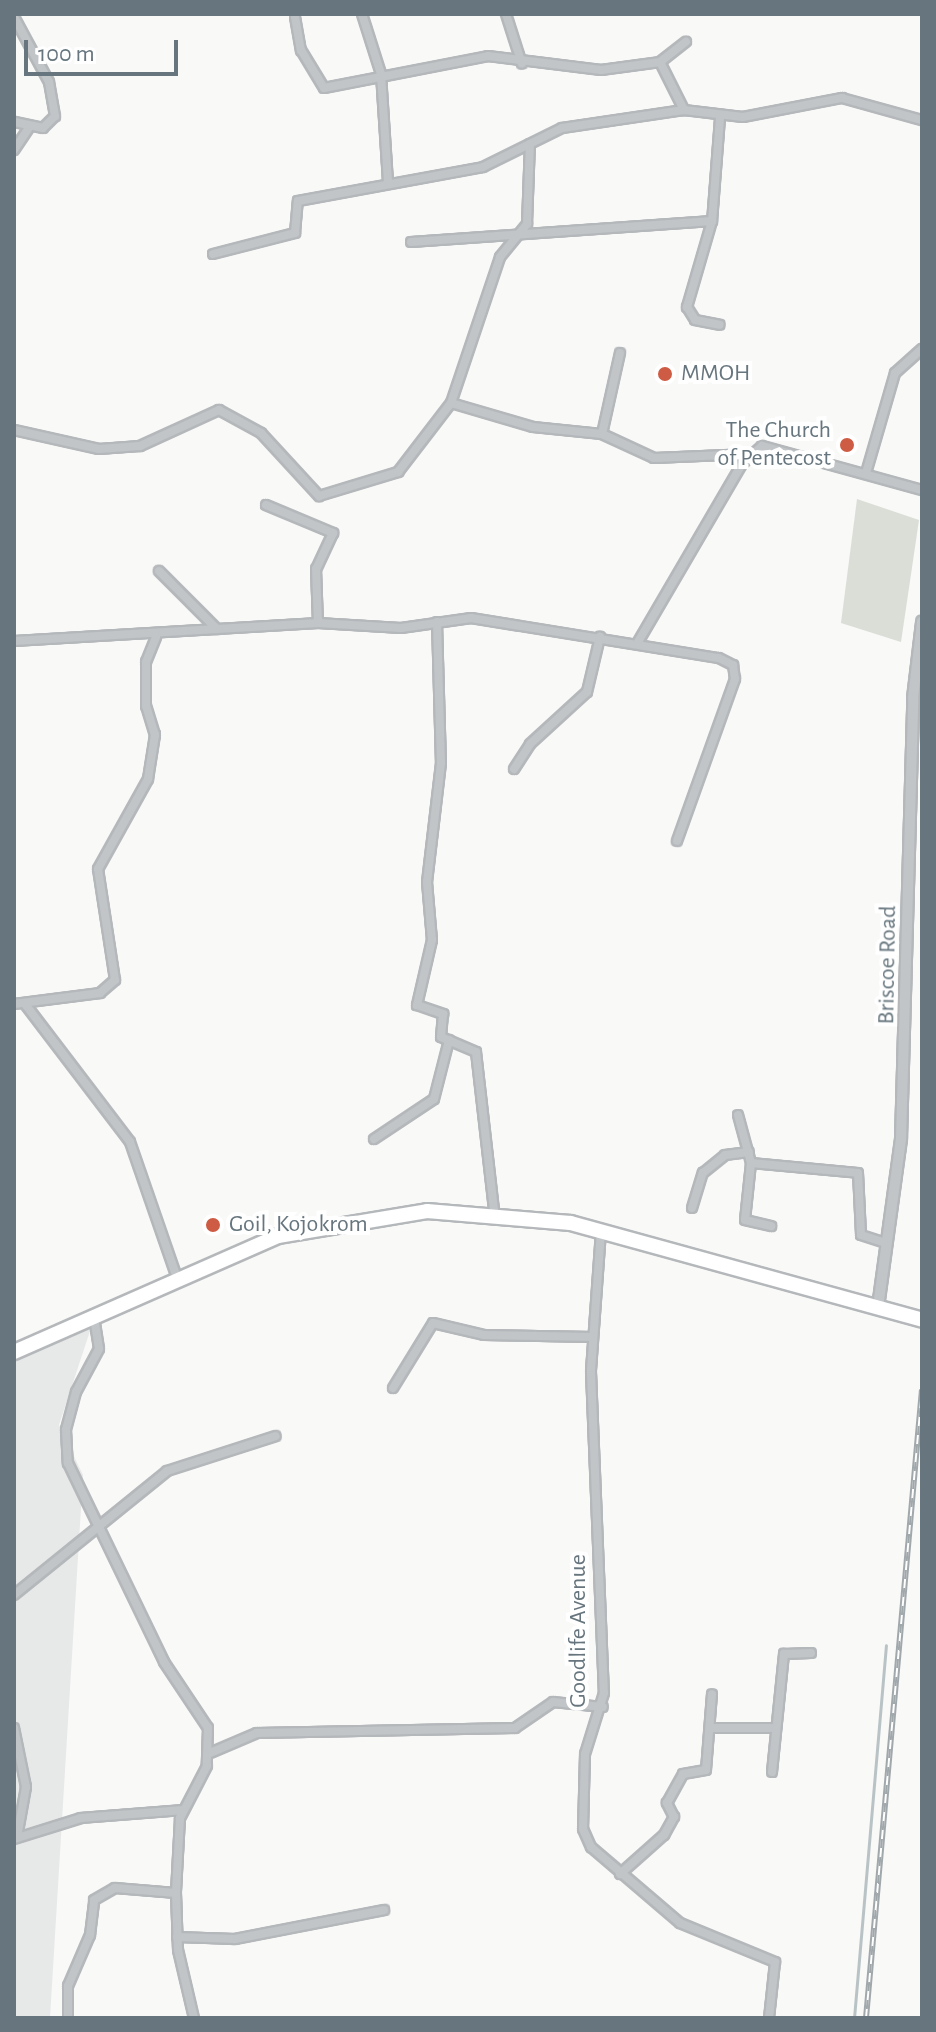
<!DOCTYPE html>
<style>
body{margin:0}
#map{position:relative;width:936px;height:2032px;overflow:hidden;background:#f9f9f8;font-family:"Alegreya Sans",sans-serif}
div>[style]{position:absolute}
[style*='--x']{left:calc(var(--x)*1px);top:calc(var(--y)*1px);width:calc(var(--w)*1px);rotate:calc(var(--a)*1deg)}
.built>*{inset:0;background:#e7e8e8}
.green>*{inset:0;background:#daded7}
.stream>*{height:3px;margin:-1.5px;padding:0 1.5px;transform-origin:1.5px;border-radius:1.5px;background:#b9c3c6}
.roads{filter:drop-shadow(2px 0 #b5b8bb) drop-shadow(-2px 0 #b5b8bb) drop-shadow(0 2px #b5b8bb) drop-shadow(0 -2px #b5b8bb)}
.minor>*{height:8px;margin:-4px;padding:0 4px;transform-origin:4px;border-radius:4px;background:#c1c5c8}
.tertiary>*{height:10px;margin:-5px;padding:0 5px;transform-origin:5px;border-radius:5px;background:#c1c5c8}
.trunk>*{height:14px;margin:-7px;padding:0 7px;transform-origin:7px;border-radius:7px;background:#fff}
.rail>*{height:6px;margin-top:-3px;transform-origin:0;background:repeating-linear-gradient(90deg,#fff 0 9px,#a1a8ac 0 18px);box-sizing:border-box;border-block:2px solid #a1a8ac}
.dots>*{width:22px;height:22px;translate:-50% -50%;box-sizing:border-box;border:4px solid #fff;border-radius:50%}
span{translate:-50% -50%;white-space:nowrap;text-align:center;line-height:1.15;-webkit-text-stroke:8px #fff;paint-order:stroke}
.poi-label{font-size:24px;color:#67767e}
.left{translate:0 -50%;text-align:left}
.right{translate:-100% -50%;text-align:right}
.street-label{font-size:24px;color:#67767e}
.frame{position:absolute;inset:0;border:16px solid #67767e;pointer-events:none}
.scale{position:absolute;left:24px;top:40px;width:154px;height:36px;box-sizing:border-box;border:4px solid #67767e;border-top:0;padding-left:10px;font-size:24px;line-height:28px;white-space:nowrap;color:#67767e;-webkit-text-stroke:6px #fff;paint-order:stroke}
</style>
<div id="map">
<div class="built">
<div style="clip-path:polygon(93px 1322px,59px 1425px,83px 1475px,50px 2018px,14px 2018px,14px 1358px)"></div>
</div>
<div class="green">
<div style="clip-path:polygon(857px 499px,919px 520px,901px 642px,841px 623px)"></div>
</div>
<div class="stream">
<div style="--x:854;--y:2018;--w:374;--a:-85.1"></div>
</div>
<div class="roads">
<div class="minor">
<div style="--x:362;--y:14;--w:63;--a:72.4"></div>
<div style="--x:381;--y:74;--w:109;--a:86.3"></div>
<div style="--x:506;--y:14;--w:52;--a:72.3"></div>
<div style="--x:14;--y:17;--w:74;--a:61.7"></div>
<div style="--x:49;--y:82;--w:35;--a:80"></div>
<div style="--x:55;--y:116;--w:17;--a:135"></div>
<div style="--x:43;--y:128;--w:30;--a:-168"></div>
<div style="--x:295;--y:17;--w:34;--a:80"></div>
<div style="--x:301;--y:50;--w:44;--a:58.8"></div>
<div style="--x:324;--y:88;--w:167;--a:-11"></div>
<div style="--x:488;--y:56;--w:114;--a:7.1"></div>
<div style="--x:601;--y:70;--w:60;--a:-7.7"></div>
<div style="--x:660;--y:62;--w:33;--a:-38"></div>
<div style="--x:660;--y:62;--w:54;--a:63.4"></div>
<div style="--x:720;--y:118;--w:103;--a:94.4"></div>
<div style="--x:712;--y:221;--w:90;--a:106.2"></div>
<div style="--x:687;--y:307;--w:15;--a:58"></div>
<div style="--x:695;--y:320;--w:25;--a:11"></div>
<div style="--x:14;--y:150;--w:25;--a:-56"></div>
<div style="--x:411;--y:242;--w:302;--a:-4"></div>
<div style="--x:213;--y:254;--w:85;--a:-14.4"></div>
<div style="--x:295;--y:233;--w:32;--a:-85"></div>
<div style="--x:298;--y:201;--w:188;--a:-10.4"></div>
<div style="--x:483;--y:167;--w:88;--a:-26.3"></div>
<div style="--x:562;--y:128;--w:123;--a:-8.4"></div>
<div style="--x:684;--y:110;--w:59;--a:6.8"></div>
<div style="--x:743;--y:117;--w:101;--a:-10.9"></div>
<div style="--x:842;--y:98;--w:83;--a:15.4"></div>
<div style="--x:451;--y:403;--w:85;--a:16.3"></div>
<div style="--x:533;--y:427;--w:69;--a:5.8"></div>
<div style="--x:602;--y:434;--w:57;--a:24.8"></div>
<div style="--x:654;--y:458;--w:95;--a:-2.4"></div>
<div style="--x:14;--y:430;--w:87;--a:12.6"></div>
<div style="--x:99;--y:449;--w:41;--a:-4.2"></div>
<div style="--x:140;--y:446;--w:87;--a:-24.5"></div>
<div style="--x:219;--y:410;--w:48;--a:28.7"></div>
<div style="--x:261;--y:433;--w:86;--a:47.4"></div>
<div style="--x:319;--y:496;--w:83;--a:-16.9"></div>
<div style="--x:398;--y:472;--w:87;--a:-52.5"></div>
<div style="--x:451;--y:403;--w:154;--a:-71.4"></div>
<div style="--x:500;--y:257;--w:43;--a:-50.7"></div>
<div style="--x:527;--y:224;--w:80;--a:-87.9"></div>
<div style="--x:602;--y:434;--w:83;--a:-77.5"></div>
<div style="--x:866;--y:473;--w:104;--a:-73.8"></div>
<div style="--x:895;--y:373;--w:36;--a:-42"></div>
<div style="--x:266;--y:505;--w:73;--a:22.7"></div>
<div style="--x:333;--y:533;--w:40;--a:115"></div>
<div style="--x:316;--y:569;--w:54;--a:87.9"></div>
<div style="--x:159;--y:571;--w:82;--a:45"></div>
<div style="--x:437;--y:622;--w:141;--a:88.4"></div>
<div style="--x:441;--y:763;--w:120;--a:96.7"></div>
<div style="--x:427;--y:882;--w:58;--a:85.1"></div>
<div style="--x:432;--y:940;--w:67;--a:103"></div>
<div style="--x:417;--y:1005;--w:28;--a:19"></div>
<div style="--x:443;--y:1014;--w:23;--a:95"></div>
<div style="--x:441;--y:1037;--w:38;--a:23"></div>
<div style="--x:476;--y:1052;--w:160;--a:83.5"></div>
<div style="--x:14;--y:641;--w:305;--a:-3.4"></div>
<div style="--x:318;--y:623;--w:83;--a:3.4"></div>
<div style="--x:401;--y:628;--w:71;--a:-8.1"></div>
<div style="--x:471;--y:618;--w:251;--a:9.2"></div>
<div style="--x:719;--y:658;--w:16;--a:27"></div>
<div style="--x:733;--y:665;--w:14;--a:82"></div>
<div style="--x:735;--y:679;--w:172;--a:109.7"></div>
<div style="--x:638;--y:642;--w:206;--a:-59.7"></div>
<div style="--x:742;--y:464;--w:27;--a:-42"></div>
<div style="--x:762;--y:446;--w:166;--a:15.4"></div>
<div style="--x:514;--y:769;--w:30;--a:-57"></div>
<div style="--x:530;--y:744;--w:77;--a:-42.4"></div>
<div style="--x:587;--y:692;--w:57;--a:-76.7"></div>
<div style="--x:14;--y:1004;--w:87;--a:-7.3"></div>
<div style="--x:100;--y:993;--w:20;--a:-41"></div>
<div style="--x:115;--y:980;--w:112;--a:-98.7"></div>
<div style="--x:98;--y:869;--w:103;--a:-60.9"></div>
<div style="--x:148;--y:779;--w:45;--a:-81"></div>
<div style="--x:155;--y:735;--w:30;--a:-107"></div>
<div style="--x:146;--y:706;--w:44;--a:-90"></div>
<div style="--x:146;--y:662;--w:27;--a:-68"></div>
<div style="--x:25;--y:1004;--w:173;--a:52.7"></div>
<div style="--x:130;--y:1142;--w:144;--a:70.9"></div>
<div style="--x:738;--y:1115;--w:50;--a:74.8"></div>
<div style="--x:751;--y:1163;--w:57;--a:96"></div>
<div style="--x:745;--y:1220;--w:27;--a:13"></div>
<div style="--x:374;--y:1139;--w:72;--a:-33.7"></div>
<div style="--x:434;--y:1099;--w:61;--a:-75.7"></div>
<div style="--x:751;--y:1163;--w:107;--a:5.3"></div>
<div style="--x:858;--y:1173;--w:62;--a:87.2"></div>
<div style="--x:861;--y:1235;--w:26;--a:18"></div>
<div style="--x:692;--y:1208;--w:37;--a:-73"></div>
<div style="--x:703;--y:1173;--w:28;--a:-39"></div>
<div style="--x:725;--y:1155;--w:24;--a:-7"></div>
<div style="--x:601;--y:1231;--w:141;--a:94.1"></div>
<div style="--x:591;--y:1372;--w:321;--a:87.7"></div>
<div style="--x:604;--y:1693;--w:64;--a:107.3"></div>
<div style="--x:585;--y:1754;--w:75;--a:91.5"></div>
<div style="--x:583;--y:1829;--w:20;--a:66"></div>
<div style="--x:591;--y:1847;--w:117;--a:40.5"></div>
<div style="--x:680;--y:1923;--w:103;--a:22.3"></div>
<div style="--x:775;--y:1962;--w:56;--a:96.1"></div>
<div style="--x:94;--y:1317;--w:32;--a:81"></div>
<div style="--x:99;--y:1349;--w:49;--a:118.1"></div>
<div style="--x:76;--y:1392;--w:39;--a:105"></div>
<div style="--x:66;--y:1430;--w:33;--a:87"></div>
<div style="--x:68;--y:1463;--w:221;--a:64.2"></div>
<div style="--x:164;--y:1662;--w:79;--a:56.3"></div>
<div style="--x:208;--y:1728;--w:38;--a:92"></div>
<div style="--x:207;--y:1766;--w:59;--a:117.4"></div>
<div style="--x:180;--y:1818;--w:75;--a:93.1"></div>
<div style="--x:176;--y:1893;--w:57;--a:88"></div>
<div style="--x:178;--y:1950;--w:70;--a:76.8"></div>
<div style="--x:393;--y:1388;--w:76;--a:-58.4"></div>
<div style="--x:433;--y:1323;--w:52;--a:13.2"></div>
<div style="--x:484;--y:1335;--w:109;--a:1.1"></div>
<div style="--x:14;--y:1595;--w:197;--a:-39"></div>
<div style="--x:167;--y:1471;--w:114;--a:-17.8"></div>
<div style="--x:14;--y:1728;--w:60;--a:78.5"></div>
<div style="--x:26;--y:1787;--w:51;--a:100.2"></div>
<div style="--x:711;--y:1728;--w:65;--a:0"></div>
<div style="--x:210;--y:1753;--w:51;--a:-23.1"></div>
<div style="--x:257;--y:1733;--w:258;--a:-1.1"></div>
<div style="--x:515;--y:1728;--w:46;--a:-34.4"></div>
<div style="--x:553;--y:1702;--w:50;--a:5.7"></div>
<div style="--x:772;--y:1772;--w:119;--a:-84.2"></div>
<div style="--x:784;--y:1654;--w:27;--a:-2"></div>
<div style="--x:14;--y:1839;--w:70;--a:-17.4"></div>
<div style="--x:81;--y:1818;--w:102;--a:-4.5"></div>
<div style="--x:620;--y:1874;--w:59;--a:-41.6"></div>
<div style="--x:664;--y:1835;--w:21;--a:-61"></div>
<div style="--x:674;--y:1817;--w:16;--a:-117"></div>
<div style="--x:667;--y:1803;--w:33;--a:-61"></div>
<div style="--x:683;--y:1774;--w:23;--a:-10"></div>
<div style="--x:706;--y:1770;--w:76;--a:-85.5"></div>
<div style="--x:177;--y:1937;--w:58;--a:2"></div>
<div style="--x:235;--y:1939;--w:152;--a:-11"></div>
<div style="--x:68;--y:2018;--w:32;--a:-90"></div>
<div style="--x:68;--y:1986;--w:56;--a:-66.7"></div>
<div style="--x:90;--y:1935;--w:35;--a:-83"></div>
<div style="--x:94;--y:1900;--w:24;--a:-30"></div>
<div style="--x:115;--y:1888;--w:61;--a:4.7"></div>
</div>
<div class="tertiary">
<div style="--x:878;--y:1307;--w:170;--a:-82.2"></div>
<div style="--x:901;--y:1139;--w:441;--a:-88.4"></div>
<div style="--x:913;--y:698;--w:77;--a:-83.2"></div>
</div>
<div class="trunk">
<div style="--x:14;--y:1352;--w:288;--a:-23.7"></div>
<div style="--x:278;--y:1236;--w:151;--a:-9.5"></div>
<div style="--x:427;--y:1211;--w:144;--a:4.8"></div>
<div style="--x:571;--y:1223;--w:364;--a:15.4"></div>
</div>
</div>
<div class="rail">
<div style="--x:866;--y:2018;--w:631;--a:-84.91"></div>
</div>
<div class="dots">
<div style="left:665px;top:374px;background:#ce5b43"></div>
<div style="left:847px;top:445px;background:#ce5b43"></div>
<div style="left:213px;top:1225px;background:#ce5b43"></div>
</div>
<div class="poi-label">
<span class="left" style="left:681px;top:374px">MMOH</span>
<span class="right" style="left:831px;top:445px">The Church<br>of Pentecost</span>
<span class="left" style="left:229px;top:1225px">Goil, Kojokrom</span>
</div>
<div class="street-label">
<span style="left:888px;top:965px;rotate:-89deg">Briscoe Road</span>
<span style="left:579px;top:1631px;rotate:-90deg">Goodlife Avenue</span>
</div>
<div class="frame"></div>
<div class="scale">100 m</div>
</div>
